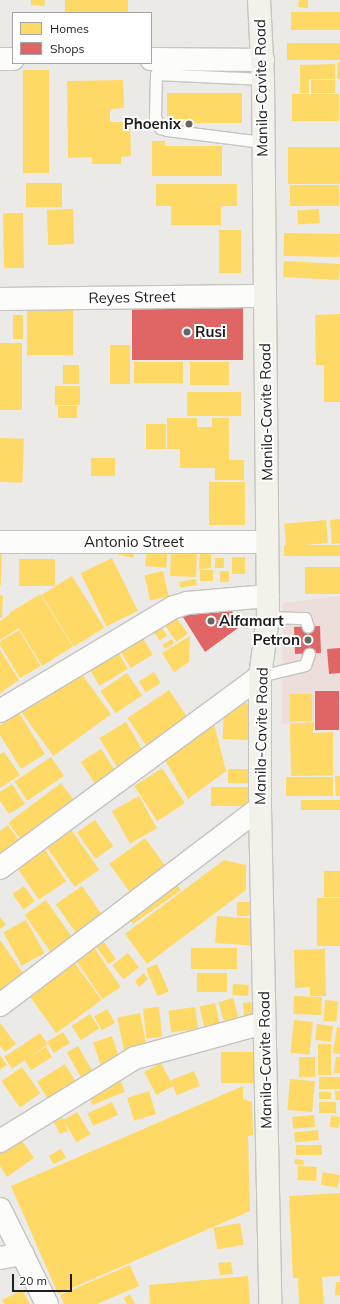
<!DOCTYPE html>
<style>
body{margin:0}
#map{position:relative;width:340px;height:1304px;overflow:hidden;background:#eceae6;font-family:Mulish,sans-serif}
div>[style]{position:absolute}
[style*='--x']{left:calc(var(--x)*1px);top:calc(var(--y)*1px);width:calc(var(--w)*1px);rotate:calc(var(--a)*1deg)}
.commercial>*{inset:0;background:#eddedc}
.homes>*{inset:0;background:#ffd966;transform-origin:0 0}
.shops>*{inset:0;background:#e06666;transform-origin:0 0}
.roads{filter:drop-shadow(1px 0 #c5c4c2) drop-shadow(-1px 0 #c5c4c2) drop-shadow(0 1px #c5c4c2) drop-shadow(0 -1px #c5c4c2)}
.service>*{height:11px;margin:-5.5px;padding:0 5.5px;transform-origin:5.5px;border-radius:5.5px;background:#fcfcfb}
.minor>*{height:22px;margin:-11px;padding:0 11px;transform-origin:11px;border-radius:11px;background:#fcfcfb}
.secondary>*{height:22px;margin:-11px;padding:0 11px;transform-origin:11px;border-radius:11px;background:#f2f2ea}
.dots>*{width:11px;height:11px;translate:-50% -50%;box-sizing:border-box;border:2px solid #fff;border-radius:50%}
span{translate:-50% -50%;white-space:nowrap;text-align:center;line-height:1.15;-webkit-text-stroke:4px #fff;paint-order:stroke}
.street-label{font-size:15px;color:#1e1e1e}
.poi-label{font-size:15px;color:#1e1e1e;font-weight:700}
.right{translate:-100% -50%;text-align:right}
.left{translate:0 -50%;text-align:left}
.legend{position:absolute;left:12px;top:12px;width:140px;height:52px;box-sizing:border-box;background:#fff;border:1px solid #a5a5a5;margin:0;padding:5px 7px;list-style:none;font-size:12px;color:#1e1e1e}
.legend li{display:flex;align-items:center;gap:8px;height:20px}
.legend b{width:20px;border:1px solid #a5a5a5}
.scale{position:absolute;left:12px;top:1274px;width:60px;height:18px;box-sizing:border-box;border:2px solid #1e1e1e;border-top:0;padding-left:5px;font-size:12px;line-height:14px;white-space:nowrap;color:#1e1e1e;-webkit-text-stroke:3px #fff;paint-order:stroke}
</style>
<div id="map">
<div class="commercial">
<div style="clip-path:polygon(340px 596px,340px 730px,315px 731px,315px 721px,282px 724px,283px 603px)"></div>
</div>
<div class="homes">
<div style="clip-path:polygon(31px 0,45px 0,44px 6px,31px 5px)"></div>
<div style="left:65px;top:0;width:63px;height:13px"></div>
<div style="clip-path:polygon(299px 0,308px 0,308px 8px,298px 7px)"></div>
<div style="left:340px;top:12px;width:18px;height:49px;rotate:90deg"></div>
<div style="left:340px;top:43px;width:17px;height:53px;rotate:90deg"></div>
<div style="clip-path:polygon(338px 62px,340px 62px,340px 79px,337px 78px)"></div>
<div style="clip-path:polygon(335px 64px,335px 79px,309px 79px,309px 93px,300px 93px,300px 65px)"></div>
<div style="left:23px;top:70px;width:26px;height:103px"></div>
<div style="clip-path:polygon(123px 80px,124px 108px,110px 109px,110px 122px,130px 122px,131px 156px,121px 157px,121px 164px,92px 164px,92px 157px,68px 158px,67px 81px)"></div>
<div style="left:311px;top:80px;width:24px;height:13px"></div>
<div style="left:167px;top:93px;width:75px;height:30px"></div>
<div style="left:292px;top:94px;width:47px;height:27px"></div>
<div style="clip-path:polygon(152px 141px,165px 141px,165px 146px,222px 146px,222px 176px,152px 176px)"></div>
<div style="left:340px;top:147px;width:37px;height:52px;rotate:90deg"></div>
<div style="left:62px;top:183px;width:24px;height:36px;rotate:90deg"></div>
<div style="left:156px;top:184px;width:81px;height:22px"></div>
<div style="left:339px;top:185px;width:21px;height:49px;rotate:90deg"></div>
<div style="left:171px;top:206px;width:50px;height:19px"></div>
<div style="left:73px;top:209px;width:35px;height:26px;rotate:88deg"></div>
<div style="left:319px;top:209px;width:14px;height:22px;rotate:86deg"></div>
<div style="left:23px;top:213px;width:55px;height:20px;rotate:89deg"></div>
<div style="left:241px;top:230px;width:43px;height:22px;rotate:90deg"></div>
<div style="left:284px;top:233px;width:56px;height:23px;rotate:1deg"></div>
<div style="left:284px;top:261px;width:56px;height:16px;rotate:3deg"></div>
<div style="left:27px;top:310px;width:46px;height:45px"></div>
<div style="clip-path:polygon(340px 314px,340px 402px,324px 402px,324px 365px,316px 365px,315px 315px)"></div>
<div style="left:13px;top:315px;width:10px;height:24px"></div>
<div style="left:0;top:343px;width:22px;height:67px"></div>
<div style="left:110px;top:345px;width:20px;height:39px"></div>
<div style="left:134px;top:362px;width:49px;height:21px"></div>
<div style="left:190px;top:362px;width:39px;height:23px"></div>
<div style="left:63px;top:365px;width:16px;height:19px"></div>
<div style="left:55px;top:386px;width:25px;height:19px"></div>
<div style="left:187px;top:392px;width:54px;height:24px"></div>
<div style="left:58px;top:406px;width:19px;height:12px"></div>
<div style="clip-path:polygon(167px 418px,197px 418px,197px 427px,212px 427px,212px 418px,229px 418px,229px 460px,244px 460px,244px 480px,215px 480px,215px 468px,180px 468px,180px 449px,167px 449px)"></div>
<div style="left:146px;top:424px;width:20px;height:25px"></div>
<div style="left:0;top:438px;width:24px;height:44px;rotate:2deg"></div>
<div style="left:115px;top:458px;width:18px;height:24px;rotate:90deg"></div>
<div style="left:209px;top:482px;width:36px;height:43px"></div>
<div style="clip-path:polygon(340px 519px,340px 543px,332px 544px,330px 520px)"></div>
<div style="left:326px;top:520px;width:23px;height:42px;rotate:85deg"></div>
<div style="left:340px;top:545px;width:11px;height:56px;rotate:90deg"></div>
<div style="left:147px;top:546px;width:21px;height:20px;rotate:5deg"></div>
<div style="left:120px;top:547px;width:15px;height:8px;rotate:11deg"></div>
<div style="left:171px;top:549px;width:26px;height:27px;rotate:2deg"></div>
<div style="clip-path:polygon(0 550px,2px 550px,1px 585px,0 585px)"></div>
<div style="clip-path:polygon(200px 553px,211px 553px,211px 568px,199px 569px)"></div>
<div style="left:232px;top:557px;width:13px;height:17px"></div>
<div style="left:112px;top:558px;width:59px;height:35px;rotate:64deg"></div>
<div style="left:215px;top:558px;width:9px;height:10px"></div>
<div style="left:19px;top:559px;width:36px;height:27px"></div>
<div style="left:340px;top:567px;width:27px;height:35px;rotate:90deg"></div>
<div style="left:213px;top:570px;width:11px;height:13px;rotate:90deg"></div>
<div style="left:163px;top:571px;width:26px;height:19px;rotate:77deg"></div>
<div style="left:220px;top:571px;width:9px;height:11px"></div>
<div style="left:72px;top:576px;width:61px;height:36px;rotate:58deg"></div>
<div style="left:196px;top:579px;width:6px;height:17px;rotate:81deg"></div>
<div style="left:40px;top:594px;width:62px;height:36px;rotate:58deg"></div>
<div style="clip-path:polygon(0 595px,3px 596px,2px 618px,0 618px)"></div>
<div style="clip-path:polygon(10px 614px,19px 628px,0 640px,0 621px)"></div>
<div style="left:174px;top:614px;width:24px;height:14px;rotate:55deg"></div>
<div style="left:159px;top:624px;width:14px;height:9px;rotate:54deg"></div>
<div style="left:19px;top:630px;width:42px;height:24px;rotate:59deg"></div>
<div style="left:141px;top:635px;width:23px;height:26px;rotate:59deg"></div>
<div style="clip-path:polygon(190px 636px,189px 662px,174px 672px,162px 653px)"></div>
<div style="clip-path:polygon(172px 639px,174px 643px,165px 649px,162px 645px)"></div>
<div style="left:116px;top:649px;width:23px;height:33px;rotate:59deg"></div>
<div style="clip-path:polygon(0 650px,19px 680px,0 693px)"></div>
<div style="left:78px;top:669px;width:56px;height:71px;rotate:54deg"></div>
<div style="left:154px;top:672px;width:13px;height:18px;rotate:58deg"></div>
<div style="left:127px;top:673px;width:27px;height:32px;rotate:56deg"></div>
<div style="left:169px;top:690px;width:40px;height:50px;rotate:56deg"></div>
<div style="left:290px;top:694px;width:22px;height:27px"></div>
<div style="left:224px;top:702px;width:27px;height:37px;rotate:2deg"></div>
<div style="clip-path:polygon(19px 713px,45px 754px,21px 769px,0 735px,0 725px)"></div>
<div style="clip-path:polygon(213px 720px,226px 771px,188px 799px,160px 752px)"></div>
<div style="left:126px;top:722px;width:41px;height:31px;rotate:59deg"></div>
<div style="clip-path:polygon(314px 722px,313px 733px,333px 732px,333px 775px,291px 776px,290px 724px)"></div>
<div style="left:101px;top:749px;width:31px;height:24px;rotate:57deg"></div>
<div style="clip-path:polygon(4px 752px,20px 775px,0 788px,0 754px)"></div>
<div style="left:51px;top:757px;width:23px;height:44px;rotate:56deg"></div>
<div style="left:162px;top:768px;width:42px;height:33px;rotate:57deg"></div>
<div style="left:228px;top:769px;width:24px;height:14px"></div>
<div style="clip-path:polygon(335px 776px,340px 776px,340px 796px,336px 796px)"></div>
<div style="left:333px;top:777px;width:19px;height:47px;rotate:90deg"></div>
<div style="left:61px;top:783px;width:26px;height:66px;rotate:53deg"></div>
<div style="clip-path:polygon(12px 784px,25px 804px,9px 814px,0 801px,0 792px)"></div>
<div style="left:251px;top:787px;width:19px;height:40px;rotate:90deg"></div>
<div style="left:139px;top:796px;width:37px;height:31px;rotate:61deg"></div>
<div style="left:340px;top:800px;width:10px;height:39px;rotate:90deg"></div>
<div style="left:95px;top:820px;width:32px;height:22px;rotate:55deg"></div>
<div style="clip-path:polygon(8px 825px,22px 845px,0 857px,0 831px)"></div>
<div style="left:70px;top:828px;width:51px;height:30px;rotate:55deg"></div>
<div style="left:145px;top:838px;width:39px;height:44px;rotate:54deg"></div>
<div style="left:41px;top:844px;width:45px;height:33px;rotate:56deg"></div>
<div style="clip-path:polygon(224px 860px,246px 865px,246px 890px,147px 964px,125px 934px)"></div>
<div style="left:324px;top:871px;width:16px;height:26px"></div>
<div style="left:172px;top:877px;width:16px;height:59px;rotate:55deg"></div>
<div style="left:24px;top:886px;width:19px;height:14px;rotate:55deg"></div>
<div style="left:82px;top:886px;width:35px;height:32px;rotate:55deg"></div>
<div style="left:340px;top:898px;width:48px;height:23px;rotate:90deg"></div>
<div style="left:46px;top:900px;width:47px;height:26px;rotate:55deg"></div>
<div style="left:237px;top:902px;width:14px;height:14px"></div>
<div style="left:217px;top:916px;width:41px;height:27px;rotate:4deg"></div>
<div style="clip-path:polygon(0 917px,6px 925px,0 929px)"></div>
<div style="left:26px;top:920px;width:38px;height:26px;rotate:61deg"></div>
<div style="clip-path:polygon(0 940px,27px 979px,0 998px)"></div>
<div style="left:104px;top:942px;width:21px;height:9px;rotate:55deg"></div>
<div style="left:91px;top:943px;width:53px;height:22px;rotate:56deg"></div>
<div style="left:237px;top:948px;width:21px;height:46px;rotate:90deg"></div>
<div style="clip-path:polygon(325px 949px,326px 996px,310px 996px,310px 987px,295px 988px,294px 950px)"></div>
<div style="left:128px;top:953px;width:18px;height:20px;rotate:52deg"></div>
<div style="left:71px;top:958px;width:52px;height:56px;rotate:54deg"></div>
<div style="left:157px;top:964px;width:30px;height:12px;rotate:67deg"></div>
<div style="clip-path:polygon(144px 973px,148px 979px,139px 987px,135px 981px)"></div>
<div style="left:197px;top:973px;width:30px;height:19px"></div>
<div style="left:233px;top:984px;width:16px;height:11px;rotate:4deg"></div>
<div style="left:294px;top:996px;width:28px;height:18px;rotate:2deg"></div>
<div style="left:233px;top:998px;width:22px;height:15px;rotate:74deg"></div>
<div style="left:325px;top:1000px;width:13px;height:21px;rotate:4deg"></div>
<div style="left:253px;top:1002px;width:15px;height:10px;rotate:86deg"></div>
<div style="left:215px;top:1003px;width:23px;height:16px;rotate:77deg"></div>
<div style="left:159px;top:1007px;width:30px;height:16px;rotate:84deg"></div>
<div style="left:195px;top:1007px;width:22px;height:27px;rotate:82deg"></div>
<div style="left:107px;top:1009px;width:16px;height:15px;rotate:60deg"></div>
<div style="left:140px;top:1013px;width:33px;height:23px;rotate:79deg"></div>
<div style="left:90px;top:1014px;width:17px;height:22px;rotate:57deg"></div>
<div style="left:294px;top:1020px;width:19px;height:33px;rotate:6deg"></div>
<div style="clip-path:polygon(0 1023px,16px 1044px,5px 1052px,0 1046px)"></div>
<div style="left:317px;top:1024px;width:16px;height:16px;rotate:7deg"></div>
<div style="clip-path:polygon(337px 1027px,340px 1028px,340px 1054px,333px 1053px)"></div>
<div style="left:63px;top:1032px;width:13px;height:19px;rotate:58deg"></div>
<div style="left:40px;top:1033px;width:14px;height:43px;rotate:56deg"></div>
<div style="left:112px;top:1036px;width:24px;height:20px;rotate:71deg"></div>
<div style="left:318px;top:1044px;width:13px;height:31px"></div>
<div style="left:78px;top:1046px;width:34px;height:13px;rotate:60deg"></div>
<div style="left:46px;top:1047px;width:12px;height:25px;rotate:59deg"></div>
<div style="left:221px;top:1052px;width:34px;height:31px"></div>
<div style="clip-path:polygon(0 1055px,7px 1065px,0 1070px)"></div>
<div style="left:299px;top:1057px;width:16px;height:20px"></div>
<div style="clip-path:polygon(336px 1057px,340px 1057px,340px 1073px,334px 1073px)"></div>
<div style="left:161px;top:1063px;width:26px;height:19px;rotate:62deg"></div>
<div style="left:65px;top:1064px;width:22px;height:33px;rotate:58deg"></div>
<div style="left:22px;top:1067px;width:32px;height:25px;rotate:55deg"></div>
<div style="left:194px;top:1071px;width:16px;height:25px;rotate:68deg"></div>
<div style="left:119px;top:1077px;width:16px;height:35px;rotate:68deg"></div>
<div style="left:340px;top:1077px;width:12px;height:21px;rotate:90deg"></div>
<div style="left:290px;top:1079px;width:25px;height:31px;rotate:5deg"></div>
<div style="clip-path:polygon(243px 1086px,243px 1099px,252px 1102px,253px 1135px,248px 1136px,250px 1211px,58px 1294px,11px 1186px)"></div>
<div style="left:149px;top:1091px;width:24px;height:23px;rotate:73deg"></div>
<div style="clip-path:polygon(335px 1091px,340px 1091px,340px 1100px,336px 1100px)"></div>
<div style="left:331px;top:1092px;width:7px;height:12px;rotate:90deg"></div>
<div style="left:112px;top:1102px;width:14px;height:27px;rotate:65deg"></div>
<div style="left:336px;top:1102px;width:11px;height:17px;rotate:90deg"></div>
<div style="left:77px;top:1112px;width:26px;height:16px;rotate:59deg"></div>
<div style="left:314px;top:1115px;width:12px;height:22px;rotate:85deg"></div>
<div style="left:331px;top:1116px;width:9px;height:11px;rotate:6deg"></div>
<div style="clip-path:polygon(63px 1118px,68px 1131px,60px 1134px,54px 1122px)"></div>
<div style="left:318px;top:1130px;width:10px;height:24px;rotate:84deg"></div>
<div style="clip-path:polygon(16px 1132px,34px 1158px,7px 1177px,0 1166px,0 1142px)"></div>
<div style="left:296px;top:1145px;width:26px;height:10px"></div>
<div style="left:61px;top:1149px;width:10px;height:14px;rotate:61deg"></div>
<div style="left:295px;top:1159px;width:9px;height:5px;rotate:6deg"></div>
<div style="left:298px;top:1166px;width:19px;height:14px;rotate:3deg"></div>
<div style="left:323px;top:1172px;width:17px;height:13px;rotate:10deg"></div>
<div style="clip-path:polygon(340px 1193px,340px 1276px,322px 1277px,324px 1304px,299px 1304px,298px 1278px,293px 1278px,289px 1196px)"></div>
<div style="left:240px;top:1223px;width:22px;height:27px;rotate:80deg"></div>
<div style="clip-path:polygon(231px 1262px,233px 1274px,220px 1275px,218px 1263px)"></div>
<div style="clip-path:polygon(130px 1265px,139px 1286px,97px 1304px,64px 1304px,60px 1295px)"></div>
<div style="clip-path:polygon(248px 1276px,250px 1304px,150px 1304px,149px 1285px)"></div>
<div style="clip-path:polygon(336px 1282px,340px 1282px,340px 1295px,335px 1295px)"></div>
<div style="clip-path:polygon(22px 1290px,30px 1304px,4px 1304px,2px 1300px)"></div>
<div style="clip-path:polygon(130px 1294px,135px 1304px,127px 1304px,124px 1298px)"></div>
</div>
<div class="shops">
<div style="left:132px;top:303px;width:111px;height:57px"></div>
<div style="clip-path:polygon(228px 600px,238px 628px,205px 652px,181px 614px)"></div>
<div style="left:320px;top:626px;width:27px;height:26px;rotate:88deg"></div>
<div style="clip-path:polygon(340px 648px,340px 673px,329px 674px,327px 649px)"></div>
<div style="left:315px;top:691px;width:24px;height:39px"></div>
</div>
<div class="roads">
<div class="service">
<div style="--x:262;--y:142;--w:96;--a:-172.8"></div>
<div style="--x:167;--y:130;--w:7;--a:-164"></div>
<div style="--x:160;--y:128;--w:12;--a:-114"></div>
<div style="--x:155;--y:117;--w:43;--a:-88.7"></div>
<div style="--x:156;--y:74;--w:107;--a:2.7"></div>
<div style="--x:268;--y:617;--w:37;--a:2"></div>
<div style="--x:305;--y:618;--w:9;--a:72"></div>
<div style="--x:260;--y:676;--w:46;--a:-13.7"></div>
<div style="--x:305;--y:665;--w:12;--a:-70"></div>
</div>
<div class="minor">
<div style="--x:0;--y:59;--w:13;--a:0"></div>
<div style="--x:151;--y:59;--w:112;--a:0.5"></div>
<div style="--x:0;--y:299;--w:264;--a:-0.7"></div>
<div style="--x:0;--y:542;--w:267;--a:0"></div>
<div style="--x:0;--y:711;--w:203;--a:-30.9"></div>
<div style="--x:174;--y:607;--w:14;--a:-17"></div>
<div style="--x:187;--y:603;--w:81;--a:-4.9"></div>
<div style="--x:0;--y:868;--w:323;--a:-36.4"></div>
<div style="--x:0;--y:1005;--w:326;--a:-37.2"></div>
<div style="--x:0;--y:1141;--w:158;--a:-31.6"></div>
<div style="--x:135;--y:1058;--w:134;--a:-15.2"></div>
<div style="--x:0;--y:1209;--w:106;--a:63.7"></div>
<div style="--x:0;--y:1258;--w:23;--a:-10"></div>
</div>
<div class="secondary">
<div style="--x:259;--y:0;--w:79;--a:87.1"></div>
<div style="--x:263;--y:79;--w:538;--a:89.47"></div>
<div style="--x:268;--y:617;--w:60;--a:97.7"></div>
<div style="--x:260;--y:676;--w:132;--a:90"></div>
<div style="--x:260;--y:808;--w:496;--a:88.8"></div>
</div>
</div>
<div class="dots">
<div style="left:189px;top:124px;background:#666564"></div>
<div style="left:187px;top:332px;background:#666564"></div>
<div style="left:211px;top:621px;background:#666564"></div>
<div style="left:308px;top:640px;background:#666564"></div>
</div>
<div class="street-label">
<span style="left:261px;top:88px;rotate:-91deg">Manila-Cavite Road</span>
<span style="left:132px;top:297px;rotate:-1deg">Reyes Street</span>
<span style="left:266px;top:412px;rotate:-91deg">Manila-Cavite Road</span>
<span style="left:134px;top:542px">Antonio Street</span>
<span style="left:261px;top:736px;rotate:-89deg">Manila-Cavite Road</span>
<span style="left:265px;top:1060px;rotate:-91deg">Manila-Cavite Road</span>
</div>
<div class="poi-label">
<span class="right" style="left:181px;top:124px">Phoenix</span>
<span class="left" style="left:195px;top:332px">Rusi</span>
<span class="left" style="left:219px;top:621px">Alfamart</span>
<span class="right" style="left:300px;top:640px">Petron</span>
</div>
<ul class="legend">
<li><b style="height:11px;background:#ffd966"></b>Homes</li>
<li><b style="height:11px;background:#e06666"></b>Shops</li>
</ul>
<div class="scale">20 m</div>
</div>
